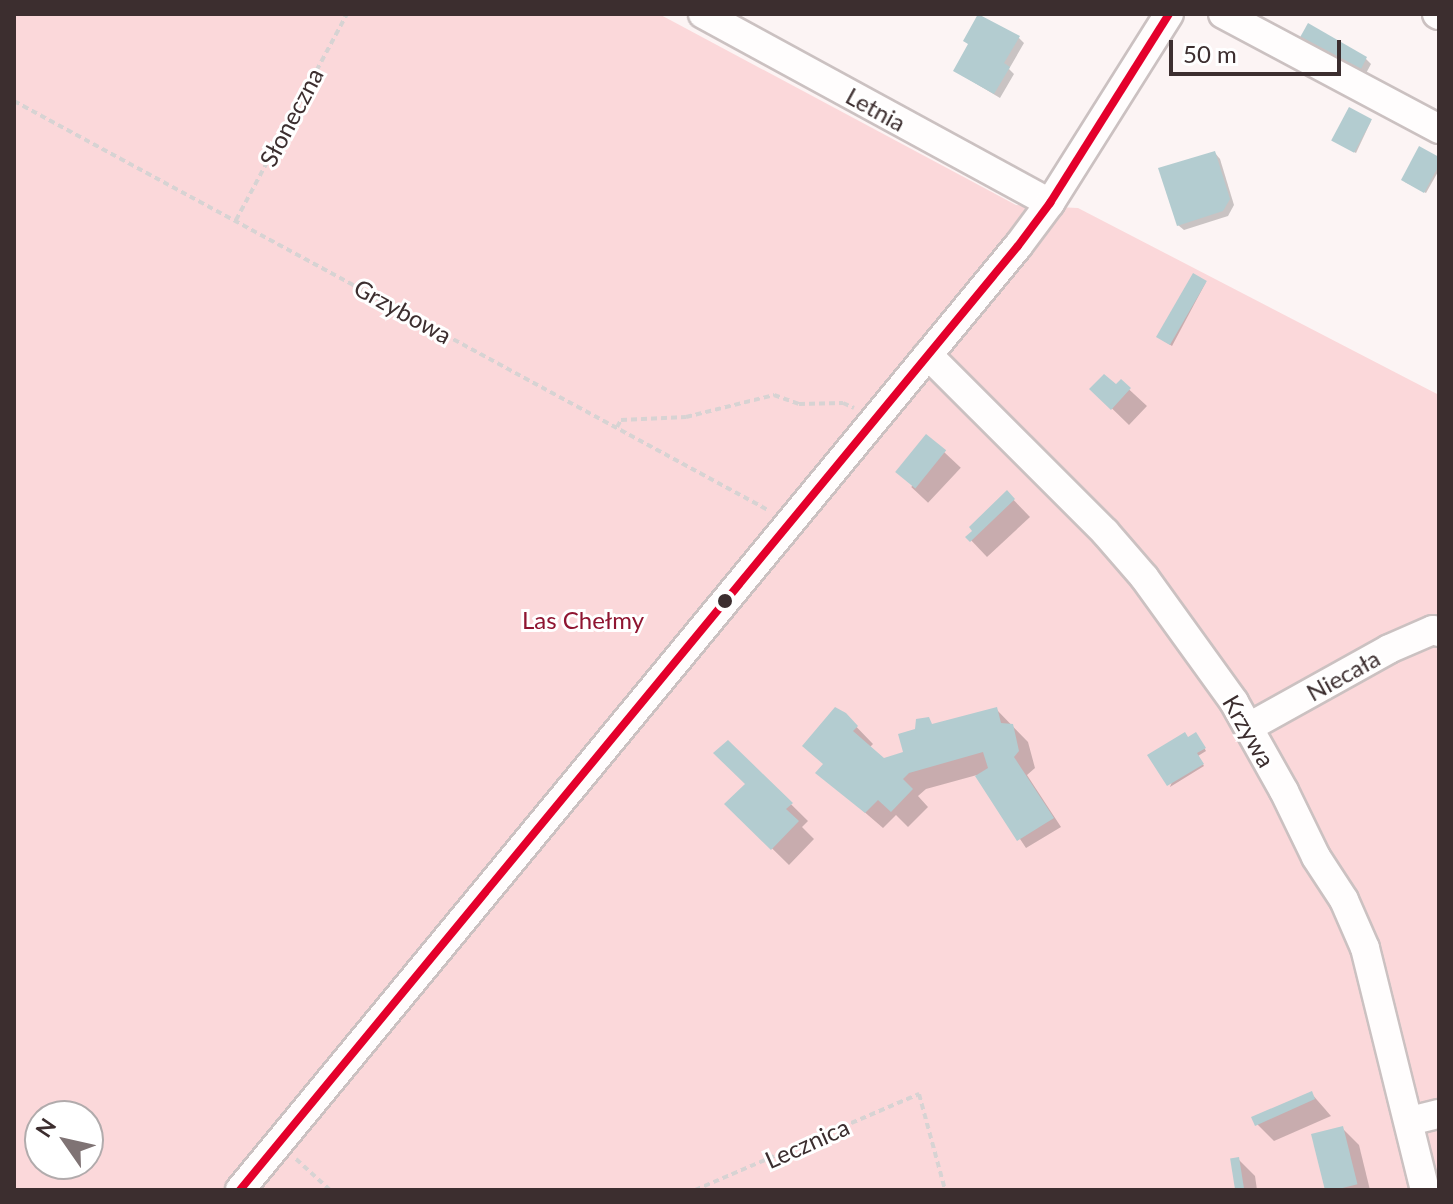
<!DOCTYPE html>
<meta charset="utf-8">
<style>
body{margin:0}
#map{position:relative;width:1453px;height:1204px;overflow:hidden;background:#fcf4f4;font-family:Lato,sans-serif}
div>[style]{position:absolute}
[style*='--x']{left:calc(var(--x)*1px);top:calc(var(--y)*1px);width:calc(var(--w)*1px);rotate:calc(var(--a)*1deg)}
.green>*{inset:0;background:#fbd8da}
.shadow>*{inset:0;background:#0003;transform-origin:0 0}
.building>*{inset:0;background:#b3ccd0;transform-origin:0 0}
.path>*{height:4px;margin-top:-2px;transform-origin:0;background:repeating-linear-gradient(90deg,#d7d3d3 0 6px,transparent 0 10px)}
.roads{filter:drop-shadow(2px 0 #cbc1c1) drop-shadow(-2px 0 #cbc1c1) drop-shadow(0 2px #cbc1c1) drop-shadow(0 -2px #cbc1c1)}
.minor>*{height:28px;margin:-14px;padding:0 14px;transform-origin:14px;border-radius:14px;background:#fffdfd}
.bus-1>*{height:8px;margin:-4px;padding:0 4px;transform-origin:4px;border-radius:4px;background:#e4002b}
.dots>*{width:22px;height:22px;translate:-50% -50%;box-sizing:border-box;border:4px solid #fff;border-radius:50%}
span{translate:-50% -50%;white-space:nowrap;text-align:center;line-height:1.15;-webkit-text-stroke:6px #fff;paint-order:stroke}
.street-label{font-size:24px;color:#3c2e2f}
.park-label{font-size:24px;color:#8f1531}
.frame{position:absolute;inset:0;border:16px solid #3c2e2f;pointer-events:none}
.north{position:absolute;left:24px;top:1100px;width:80px;height:80px;box-sizing:border-box;background:#fff;border:2px solid #b1abac;border-radius:50%;rotate:304deg;font-size:22px;font-weight:700;line-height:32px;text-align:center;color:#3c2e2f}
.north::after{content:'';display:block;margin:auto;width:28px;height:36px;background:#7f7374;clip-path:polygon(50% 0,100% 100%,50% 72%,0 100%)}
.scale{position:absolute;left:1169px;top:40px;width:172px;height:36px;box-sizing:border-box;border:4px solid #3c2e2f;border-top:0;padding-left:10px;font-size:24px;line-height:28px;white-space:nowrap;color:#3c2e2f;-webkit-text-stroke:6px #fff;paint-order:stroke}
</style>
<div id="map">
<div class="green">
<div style="clip-path:polygon(evenodd,14px 14px,659px 14px,1016px 205px,1078px 208px,1439px 395px,1439px 1190px,14px 1190px,14px 14px,40px 1116px,88px 1116px,88px 1164px,40px 1164px,40px 1116px)"></div>
</div>
<div class="shadow">
<div style="clip-path:polygon(1309px 26px,1366px 59px,1371px 64px,1364px 77px)"></div>
<div style="clip-path:polygon(1018px 37px,1024px 43px,1009px 69px,1014px 74px,1000px 98px,955px 71px)"></div>
<div style="clip-path:polygon(1371px 121px,1356px 153px,1336px 142px)"></div>
<div style="clip-path:polygon(1215px 153px,1220px 159px,1234px 205px,1228px 216px,1184px 230px,1178px 225px)"></div>
<div style="clip-path:polygon(1439px 159px,1439px 170px,1426px 193px,1405px 182px)"></div>
<div style="clip-path:polygon(1206px 282px,1172px 346px,1161px 339px)"></div>
<div style="clip-path:polygon(1121px 382px,1147px 406px,1129px 425px,1092px 389px,1116px 387px)"></div>
<div style="left:944px;top:452px;width:23px;height:48px;rotate:43deg"></div>
<div style="clip-path:polygon(1007px 493px,1030px 517px,987px 557px,968px 537px)"></div>
<div style="clip-path:polygon(996px 709px,1028px 742px,1035px 768px,1027px 775px,1061px 827px,1026px 848px,977px 775px,926px 789px,918px 796px,928px 807px,908px 827px,896px 815px,883px 828px,818px 772px,825px 764px,845px 715px,873px 744px,869px 748px,883px 760px,906px 753px,934px 726px)"></div>
<div style="clip-path:polygon(1198px 737px,1206px 751px,1198px 756px,1204px 766px,1170px 787px,1188px 740px)"></div>
<div style="clip-path:polygon(728px 742px,808px 821px,802px 827px,814px 839px,789px 865px,727px 804px,747px 784px)"></div>
<div style="clip-path:polygon(1311px 1093px,1331px 1116px,1274px 1141px,1257px 1124px)"></div>
<div style="clip-path:polygon(1342px 1128px,1359px 1145px,1370px 1190px,1326px 1190px,1314px 1136px)"></div>
<div style="clip-path:polygon(1238px 1159px,1255px 1176px,1257px 1190px,1237px 1190px)"></div>
</div>
<div class="building">
<div style="clip-path:polygon(978px 14px,1020px 36px,1004px 63px,1010px 67px,994px 94px,953px 71px,968px 44px,963px 41px)"></div>
<div style="clip-path:polygon(1308px 23px,1367px 57px,1359px 73px,1298px 41px)"></div>
<div style="left:1349px;top:107px;width:26px;height:38px;rotate:28deg"></div>
<div style="clip-path:polygon(1419px 146px,1439px 157px,1439px 165px,1424px 193px,1401px 180px)"></div>
<div style="clip-path:polygon(1215px 151px,1230px 199px,1223px 211px,1177px 226px,1158px 168px)"></div>
<div style="left:1193px;top:273px;width:16px;height:74px;rotate:30deg"></div>
<div style="clip-path:polygon(1104px 374px,1116px 384px,1121px 379px,1131px 388px,1111px 410px,1089px 389px)"></div>
<div style="left:926px;top:434px;width:26px;height:49px;rotate:39deg"></div>
<div style="clip-path:polygon(1007px 490px,1015px 499px,970px 542px,965px 537px,972px 531px,969px 527px)"></div>
<div style="clip-path:polygon(997px 707px,1001px 723px,1013px 724px,1019px 751px,1014px 757px,1054px 818px,1017px 841px,975px 776px,988px 768px,983px 752px,909px 773px,903px 779px,913px 789px,891px 812px,878px 800px,865px 813px,815px 773px,823px 764px,802px 746px,835px 707px,846px 713px,858px 726px,853px 731px,884px 758px,903px 752px,898px 734px,915px 729px,916px 719px,929px 717px,932px 724px)"></div>
<div style="clip-path:polygon(1185px 732px,1188px 737px,1196px 732px,1206px 748px,1197px 753px,1204px 764px,1167px 786px,1147px 755px)"></div>
<div style="clip-path:polygon(728px 740px,793px 803px,786px 809px,799px 821px,771px 850px,724px 804px,745px 784px,713px 753px)"></div>
<div style="clip-path:polygon(1312px 1091px,1315px 1099px,1255px 1126px,1251px 1117px)"></div>
<div style="left:1343px;top:1126px;width:60px;height:33px;rotate:76deg"></div>
<div style="left:1239px;top:1157px;width:33px;height:9px;rotate:81deg"></div>
</div>
<div class="path">
<div style="--x:14;--y:101;--w:858;--a:28.48"></div>
<div style="--x:236;--y:220;--w:234;--a:-61.7"></div>
<div style="--x:617;--y:427;--w:8;--a:-60"></div>
<div style="--x:621;--y:420;--w:65;--a:-2.6"></div>
<div style="--x:686;--y:417;--w:91;--a:-14"></div>
<div style="--x:774;--y:395;--w:27;--a:20"></div>
<div style="--x:799;--y:404;--w:44;--a:-1.3"></div>
<div style="--x:843;--y:403;--w:12;--a:24"></div>
<div style="--x:296;--y:1159;--w:46;--a:42.4"></div>
<div style="--x:695;--y:1190;--w:244;--a:-23.2"></div>
<div style="--x:919;--y:1094;--w:99;--a:74.8"></div>
</div>
<div class="roads">
<div class="minor">
<div style="--x:703;--y:14;--w:395;--a:28.6"></div>
<div style="--x:1223;--y:14;--w:245;--a:28"></div>
<div style="--x:1437;--y:14;--w:2;--a:27"></div>
<div style="--x:928;--y:355;--w:250;--a:45"></div>
<div style="--x:1105;--y:532;--w:60;--a:49.1"></div>
<div style="--x:1144;--y:577;--w:154;--a:54.2"></div>
<div style="--x:1234;--y:702;--w:102;--a:60.7"></div>
<div style="--x:1284;--y:791;--w:73;--a:64.1"></div>
<div style="--x:1316;--y:857;--w:51;--a:56.9"></div>
<div style="--x:1344;--y:900;--w:52;--a:66.4"></div>
<div style="--x:1365;--y:948;--w:249;--a:76.1"></div>
<div style="--x:1249;--y:727;--w:160;--a:-29.1"></div>
<div style="--x:1389;--y:649;--w:48;--a:-23.4"></div>
<div style="--x:1433;--y:630;--w:6;--a:18"></div>
<div style="--x:1410;--y:1121;--w:30;--a:-14"></div>
<div style="--x:240;--y:1190;--w:1223;--a:-50.51"></div>
<div style="--x:1018;--y:246;--w:54;--a:-53.3"></div>
<div style="--x:1050;--y:203;--w:223;--a:-57.8"></div>
</div>
</div>
<div class="bus-1">
<div style="--x:240;--y:1190;--w:1223;--a:-50.51"></div>
<div style="--x:1018;--y:246;--w:54;--a:-53.3"></div>
<div style="--x:1050;--y:203;--w:223;--a:-57.8"></div>
</div>
<div class="dots">
<div style="left:725px;top:601px;background:#3c2e2f"></div>
</div>
<div class="street-label">
<span style="left:876px;top:109px;rotate:29deg">Letnia</span>
<span style="left:291px;top:117px;rotate:-62deg">Słoneczna</span>
<span style="left:403px;top:311px;rotate:29deg">Grzybowa</span>
<span style="left:1343px;top:675px;rotate:-29deg">Niecała</span>
<span style="left:1249px;top:731px;rotate:60deg">Krzywa</span>
<span style="left:807px;top:1143px;rotate:-24deg">Lecznica</span>
</div>
<div class="park-label">
<span style="left:583px;top:620px">Las Chełmy</span>
</div>
<div class="frame"></div>
<div class="north">N</div>
<div class="scale">50 m</div>
</div>
